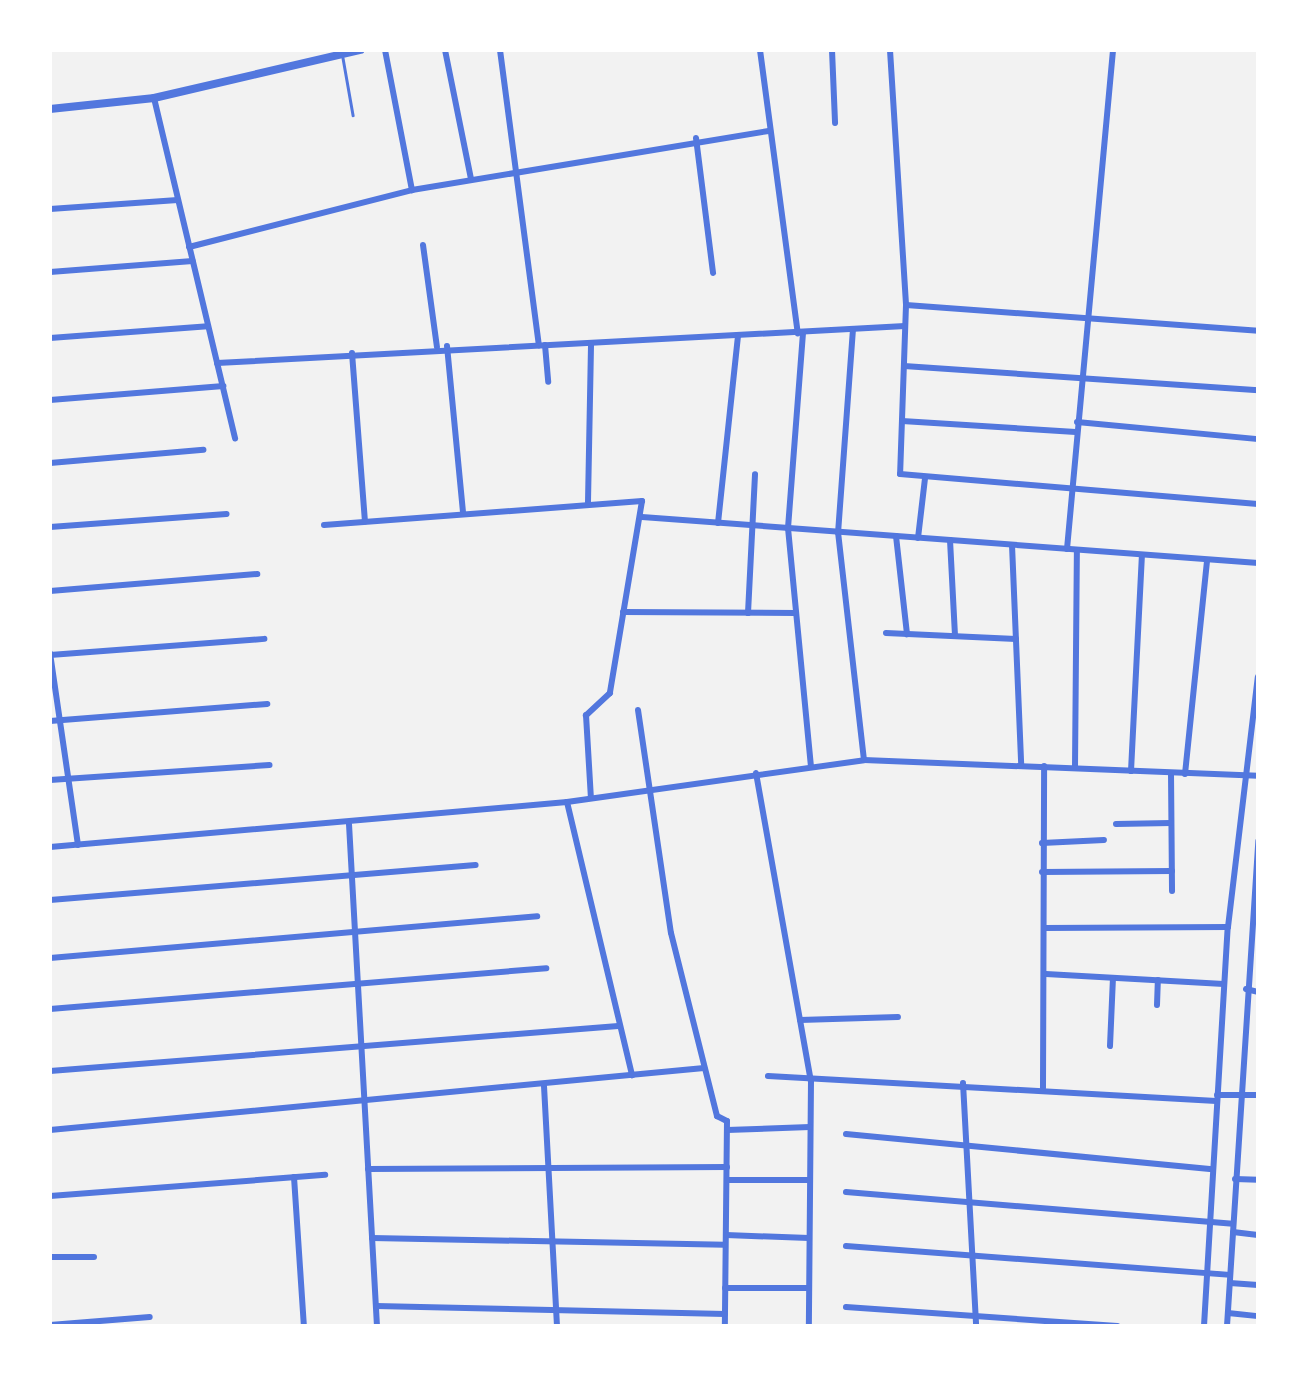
<!DOCTYPE html>
<style>
body{margin:0}
#map{position:relative;width:1308px;height:1376px;overflow:hidden;background:#f2f2f2;font-family:Rubik,sans-serif}
div>[style]{position:absolute}
[style*='--x']{left:calc(var(--x)*1px);top:calc(var(--y)*1px);width:calc(var(--w)*1px);rotate:calc(var(--a)*1deg)}
.service>*{height:2.5px;margin:-1.25px;padding:0 1.25px;transform-origin:1.25px;border-radius:1.25px;background:#5277de}
.minor>*{height:6px;margin:-3px;padding:0 3px;transform-origin:3px;border-radius:3px;background:#5277de}
.tertiary>*{height:8px;margin:-4px;padding:0 4px;transform-origin:4px;border-radius:4px;background:#5277de}
span{translate:-50% -50%;white-space:nowrap;text-align:center;line-height:1.15;-webkit-text-stroke:8px #fff;paint-order:stroke}
.frame{position:absolute;inset:0;border:52px solid #fff;pointer-events:none}
</style>
<div id="map">
<div class="service">
<div style="--x:343;--y:58;--w:58;--a:80"></div>
</div>
<div class="minor">
<div style="--x:385;--y:50;--w:143;--a:79.1"></div>
<div style="--x:445;--y:50;--w:132;--a:78.6"></div>
<div style="--x:500;--y:50;--w:298;--a:82.5"></div>
<div style="--x:760;--y:50;--w:286;--a:82.4"></div>
<div style="--x:832;--y:50;--w:73;--a:87.6"></div>
<div style="--x:890;--y:50;--w:256;--a:86.4"></div>
<div style="--x:906;--y:305;--w:169;--a:92"></div>
<div style="--x:900;--y:474;--w:359;--a:4.8"></div>
<div style="--x:154;--y:98;--w:350;--a:76.6"></div>
<div style="--x:696;--y:138;--w:136;--a:82.8"></div>
<div style="--x:50;--y:209;--w:128;--a:-4"></div>
<div style="--x:423;--y:245;--w:103;--a:82.2"></div>
<div style="--x:189;--y:247;--w:230;--a:-14.3"></div>
<div style="--x:412;--y:190;--w:363;--a:-9.4"></div>
<div style="--x:50;--y:272;--w:143;--a:-4.4"></div>
<div style="--x:906;--y:305;--w:353;--a:4.2"></div>
<div style="--x:853;--y:329;--w:204;--a:94.2"></div>
<div style="--x:838;--y:532;--w:229;--a:83.5"></div>
<div style="--x:803;--y:333;--w:196;--a:94.4"></div>
<div style="--x:788;--y:528;--w:240;--a:84.5"></div>
<div style="--x:50;--y:338;--w:158;--a:-4.3"></div>
<div style="--x:545;--y:345;--w:37;--a:85"></div>
<div style="--x:447;--y:346;--w:168;--a:84.5"></div>
<div style="--x:352;--y:353;--w:169;--a:85.6"></div>
<div style="--x:217;--y:363;--w:689;--a:-3.08"></div>
<div style="--x:904;--y:366;--w:355;--a:3.9"></div>
<div style="--x:50;--y:400;--w:174;--a:-4.6"></div>
<div style="--x:902;--y:421;--w:174;--a:3.6"></div>
<div style="--x:1077;--y:422;--w:182;--a:5.4"></div>
<div style="--x:50;--y:463;--w:154;--a:-4.9"></div>
<div style="--x:588;--y:502;--w:158;--a:-88.9"></div>
<div style="--x:642;--y:517;--w:618;--a:4.27"></div>
<div style="--x:718;--y:523;--w:188;--a:-83.9"></div>
<div style="--x:324;--y:525;--w:319;--a:-4.3"></div>
<div style="--x:642;--y:501;--w:195;--a:99.5"></div>
<div style="--x:610;--y:693;--w:33;--a:137"></div>
<div style="--x:586;--y:715;--w:83;--a:86.6"></div>
<div style="--x:50;--y:527;--w:177;--a:-4.2"></div>
<div style="--x:896;--y:536;--w:99;--a:83.6"></div>
<div style="--x:918;--y:538;--w:60;--a:-83.3"></div>
<div style="--x:950;--y:540;--w:96;--a:87"></div>
<div style="--x:1012;--y:545;--w:219;--a:87.6"></div>
<div style="--x:1067;--y:549;--w:501;--a:-84.73"></div>
<div style="--x:50;--y:591;--w:208;--a:-4.7"></div>
<div style="--x:623;--y:612;--w:173;--a:0.3"></div>
<div style="--x:748;--y:613;--w:139;--a:-87.1"></div>
<div style="--x:886;--y:633;--w:130;--a:2.6"></div>
<div style="--x:50;--y:653;--w:194;--a:81.7"></div>
<div style="--x:50;--y:655;--w:215;--a:-4.3"></div>
<div style="--x:638;--y:710;--w:225;--a:81.6"></div>
<div style="--x:671;--y:933;--w:189;--a:75.9"></div>
<div style="--x:717;--y:1116;--w:11;--a:27"></div>
<div style="--x:727;--y:1121;--w:205;--a:90.6"></div>
<div style="--x:50;--y:721;--w:218;--a:-4.5"></div>
<div style="--x:1075;--y:767;--w:217;--a:-89.5"></div>
<div style="--x:1131;--y:771;--w:216;--a:-87.1"></div>
<div style="--x:756;--y:773;--w:313;--a:79.9"></div>
<div style="--x:811;--y:1081;--w:245;--a:90.5"></div>
<div style="--x:1171;--y:773;--w:118;--a:89.5"></div>
<div style="--x:1185;--y:774;--w:215;--a:-84.1"></div>
<div style="--x:50;--y:780;--w:220;--a:-3.9"></div>
<div style="--x:567;--y:802;--w:281;--a:76.6"></div>
<div style="--x:349;--y:824;--w:503;--a:86.81"></div>
<div style="--x:1116;--y:824;--w:55;--a:-1"></div>
<div style="--x:1042;--y:843;--w:62;--a:-2.8"></div>
<div style="--x:50;--y:847;--w:519;--a:-4.97"></div>
<div style="--x:567;--y:802;--w:300;--a:-8"></div>
<div style="--x:864;--y:760;--w:394;--a:2.3"></div>
<div style="--x:1042;--y:872;--w:130;--a:-0.4"></div>
<div style="--x:50;--y:900;--w:427;--a:-4.7"></div>
<div style="--x:1044;--y:928;--w:184;--a:-0.3"></div>
<div style="--x:50;--y:958;--w:489;--a:-4.9"></div>
<div style="--x:1046;--y:974;--w:178;--a:3.2"></div>
<div style="--x:1246;--y:989;--w:12;--a:14"></div>
<div style="--x:1157;--y:1005;--w:25;--a:-88"></div>
<div style="--x:50;--y:1009;--w:498;--a:-4.7"></div>
<div style="--x:800;--y:1020;--w:98;--a:-1.8"></div>
<div style="--x:1110;--y:1046;--w:68;--a:-87.5"></div>
<div style="--x:50;--y:1071;--w:570;--a:-4.53"></div>
<div style="--x:768;--y:1076;--w:449;--a:3.2"></div>
<div style="--x:963;--y:1083;--w:243;--a:86.9"></div>
<div style="--x:544;--y:1086;--w:240;--a:86.9"></div>
<div style="--x:1043;--y:1088;--w:322;--a:-89.8"></div>
<div style="--x:1217;--y:1095;--w:41;--a:0"></div>
<div style="--x:50;--y:1130;--w:657;--a:-5.42"></div>
<div style="--x:727;--y:1130;--w:83;--a:-2.1"></div>
<div style="--x:846;--y:1134;--w:368;--a:5.5"></div>
<div style="--x:368;--y:1169;--w:359;--a:-0.3"></div>
<div style="--x:294;--y:1177;--w:149;--a:86.2"></div>
<div style="--x:1235;--y:1179;--w:23;--a:2"></div>
<div style="--x:727;--y:1180;--w:83;--a:0"></div>
<div style="--x:846;--y:1192;--w:388;--a:4.7"></div>
<div style="--x:50;--y:1196;--w:276;--a:-4.4"></div>
<div style="--x:1233;--y:1232;--w:25;--a:7"></div>
<div style="--x:726;--y:1235;--w:83;--a:2.1"></div>
<div style="--x:372;--y:1238;--w:353;--a:1.1"></div>
<div style="--x:846;--y:1246;--w:385;--a:4.3"></div>
<div style="--x:50;--y:1257;--w:44;--a:0"></div>
<div style="--x:1230;--y:1283;--w:28;--a:4"></div>
<div style="--x:725;--y:1288;--w:84;--a:0"></div>
<div style="--x:376;--y:1306;--w:349;--a:1.3"></div>
<div style="--x:846;--y:1307;--w:272;--a:4"></div>
<div style="--x:1228;--y:1313;--w:30;--a:6"></div>
<div style="--x:50;--y:1325;--w:100;--a:-4.6"></div>
<div style="--x:1204;--y:1326;--w:400;--a:-86.6"></div>
<div style="--x:1228;--y:927;--w:252;--a:-83.2"></div>
<div style="--x:1227;--y:1326;--w:486;--a:-86.3"></div>
</div>
<div class="tertiary">
<div style="--x:50;--y:109;--w:105;--a:-6"></div>
<div style="--x:154;--y:98;--w:212;--a:-13.1"></div>
</div>
<div class="frame"></div>
</div>
